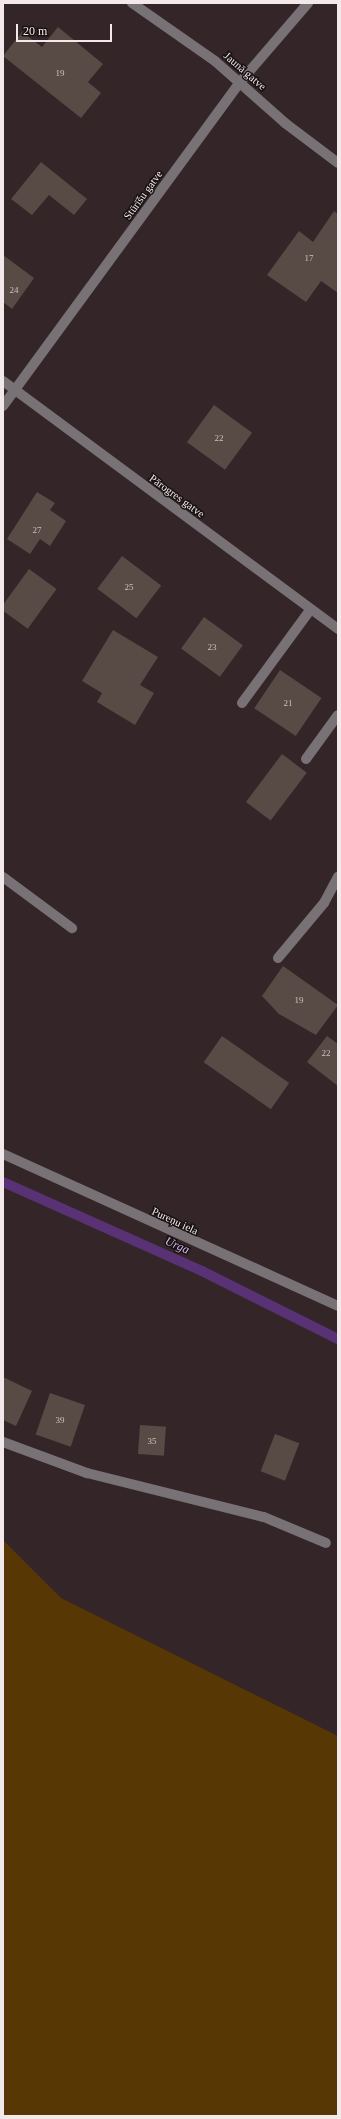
<!DOCTYPE html>
<meta charset="utf-8">
<style>
body{margin:0}
#map{position:relative;width:341px;height:2119px;overflow:hidden;background:#342628;font-family:"Times New Roman",serif}
div>[style]{position:absolute}
[style*='--x']{left:calc(var(--x)*1px);top:calc(var(--y)*1px);width:calc(var(--w)*1px);rotate:calc(var(--a)*1deg)}
.green>*{inset:0;background:#573703}
.stream>*{height:10px;margin:-5px;padding:0 5px;transform-origin:5px;border-radius:5px;background:#593275}
.building>*{inset:0;background:#584a44;transform-origin:0 0}
.minor>*{height:10px;margin:-5px;padding:0 5px;transform-origin:5px;border-radius:5px;background:#787276}
span{translate:-50% -50%;white-space:nowrap;text-align:center;line-height:1.15;-webkit-text-stroke:3px #171112;paint-order:stroke}
.number-label{font-size:9px;color:#ccc1c0}
.number-label span{-webkit-text-stroke-width:0}
.street-label{font-size:11px;color:#f3e9ea}
.water-label{font-size:12px;color:#d9baf4;font-style:italic}
.frame{position:absolute;inset:0;border:4px solid #f3e9ea;pointer-events:none}
.scale{position:absolute;left:16px;top:24px;width:96px;height:18px;box-sizing:border-box;border:2px solid #f3e9ea;border-top:0;padding-left:5px;font-size:12px;line-height:14px;white-space:nowrap;color:#f3e9ea;-webkit-text-stroke:3px #171112;paint-order:stroke}
</style>
<div id="map">
<div class="green">
<div style="clip-path:polygon(3px 1540px,61px 1598px,338px 1736px,338px 2116px,3px 2116px)"></div>
</div>
<div class="stream">
<div style="--x:3;--y:1182;--w:218;--a:24.1"></div>
<div style="--x:202;--y:1271;--w:152;--a:26.6"></div>
</div>
<div class="building">
<div style="clip-path:polygon(58px 27px,103px 64px,88px 82px,101px 93px,81px 118px,3px 56px,22px 32px,42px 47px)"></div>
<div style="clip-path:polygon(41px 162px,87px 199px,74px 215px,49px 195px,32px 215px,11px 199px)"></div>
<div style="clip-path:polygon(334px 211px,338px 214px,338px 293px,321px 281px,306px 302px,267px 275px,299px 231px,313px 242px)"></div>
<div style="clip-path:polygon(3px 255px,34px 278px,12px 309px,3px 302px)"></div>
<div style="left:214px;top:405px;width:47px;height:46px;rotate:36deg"></div>
<div style="clip-path:polygon(37px 492px,55px 503px,50px 510px,66px 521px,50px 546px,40px 539px,30px 554px,7px 539px)"></div>
<div style="left:122px;top:556px;width:49px;height:41px;rotate:37deg"></div>
<div style="left:29px;top:569px;width:34px;height:49px;rotate:36deg"></div>
<div style="left:204px;top:617px;width:48px;height:39px;rotate:36deg"></div>
<div style="clip-path:polygon(113px 630px,158px 657px,140px 685px,154px 693px,135px 725px,97px 702px,102px 693px,82px 681px)"></div>
<div style="left:280px;top:670px;width:50px;height:46px;rotate:34deg"></div>
<div style="left:282px;top:754px;width:31px;height:60px;rotate:37deg"></div>
<div style="clip-path:polygon(283px 966px,338px 1005px,316px 1035px,279px 1014px,262px 996px)"></div>
<div style="left:222px;top:1036px;width:82px;height:32px;rotate:35deg"></div>
<div style="clip-path:polygon(327px 1036px,338px 1044px,338px 1086px,307px 1062px)"></div>
<div style="clip-path:polygon(3px 1377px,32px 1391px,16px 1426px,3px 1420px)"></div>
<div style="left:50px;top:1393px;width:37px;height:44px;rotate:19deg"></div>
<div style="left:140px;top:1425px;width:26px;height:29px;rotate:4deg"></div>
<div style="left:275px;top:1434px;width:26px;height:40px;rotate:21deg"></div>
</div>
<div class="minor">
<div style="--x:132;--y:3;--w:101;--a:34.9"></div>
<div style="--x:215;--y:61;--w:94;--a:41.5"></div>
<div style="--x:285;--y:123;--w:66;--a:37"></div>
<div style="--x:3;--y:381;--w:417;--a:36.5"></div>
<div style="--x:3;--y:406;--w:403;--a:-53.8"></div>
<div style="--x:241;--y:81;--w:103;--a:-49.3"></div>
<div style="--x:242;--y:703;--w:115;--a:-53.8"></div>
<div style="--x:306;--y:759;--w:54;--a:-54"></div>
<div style="--x:3;--y:877;--w:86;--a:36.5"></div>
<div style="--x:278;--y:958;--w:72;--a:-50.1"></div>
<div style="--x:324;--y:903;--w:30;--a:-62"></div>
<div style="--x:3;--y:1154;--w:368;--a:24.4"></div>
<div style="--x:3;--y:1442;--w:90;--a:20.3"></div>
<div style="--x:87;--y:1473;--w:182;--a:14"></div>
<div style="--x:264;--y:1517;--w:67;--a:22.8"></div>
</div>
<div class="number-label">
<span style="left:60px;top:73px">19</span>
<span style="left:309px;top:258px">17</span>
<span style="left:14px;top:290px">24</span>
<span style="left:219px;top:438px">22</span>
<span style="left:37px;top:530px">27</span>
<span style="left:129px;top:587px">25</span>
<span style="left:212px;top:647px">23</span>
<span style="left:288px;top:703px">21</span>
<span style="left:299px;top:1000px">19</span>
<span style="left:326px;top:1053px">22</span>
<span style="left:60px;top:1420px">39</span>
<span style="left:152px;top:1441px">35</span>
</div>
<div class="street-label">
<span style="left:245px;top:71px;rotate:41deg">Jaunā gatve</span>
<span style="left:143px;top:195px;rotate:-54deg">Stūrīšu gatve</span>
<span style="left:177px;top:496px;rotate:36deg">Pārogres gatve</span>
<span style="left:175px;top:1221px;rotate:25deg">Pureņu iela</span>
</div>
<div class="water-label">
<span style="left:177px;top:1246px;rotate:24deg">Urga</span>
</div>
<div class="frame"></div>
<div class="scale">20 m</div>
</div>
